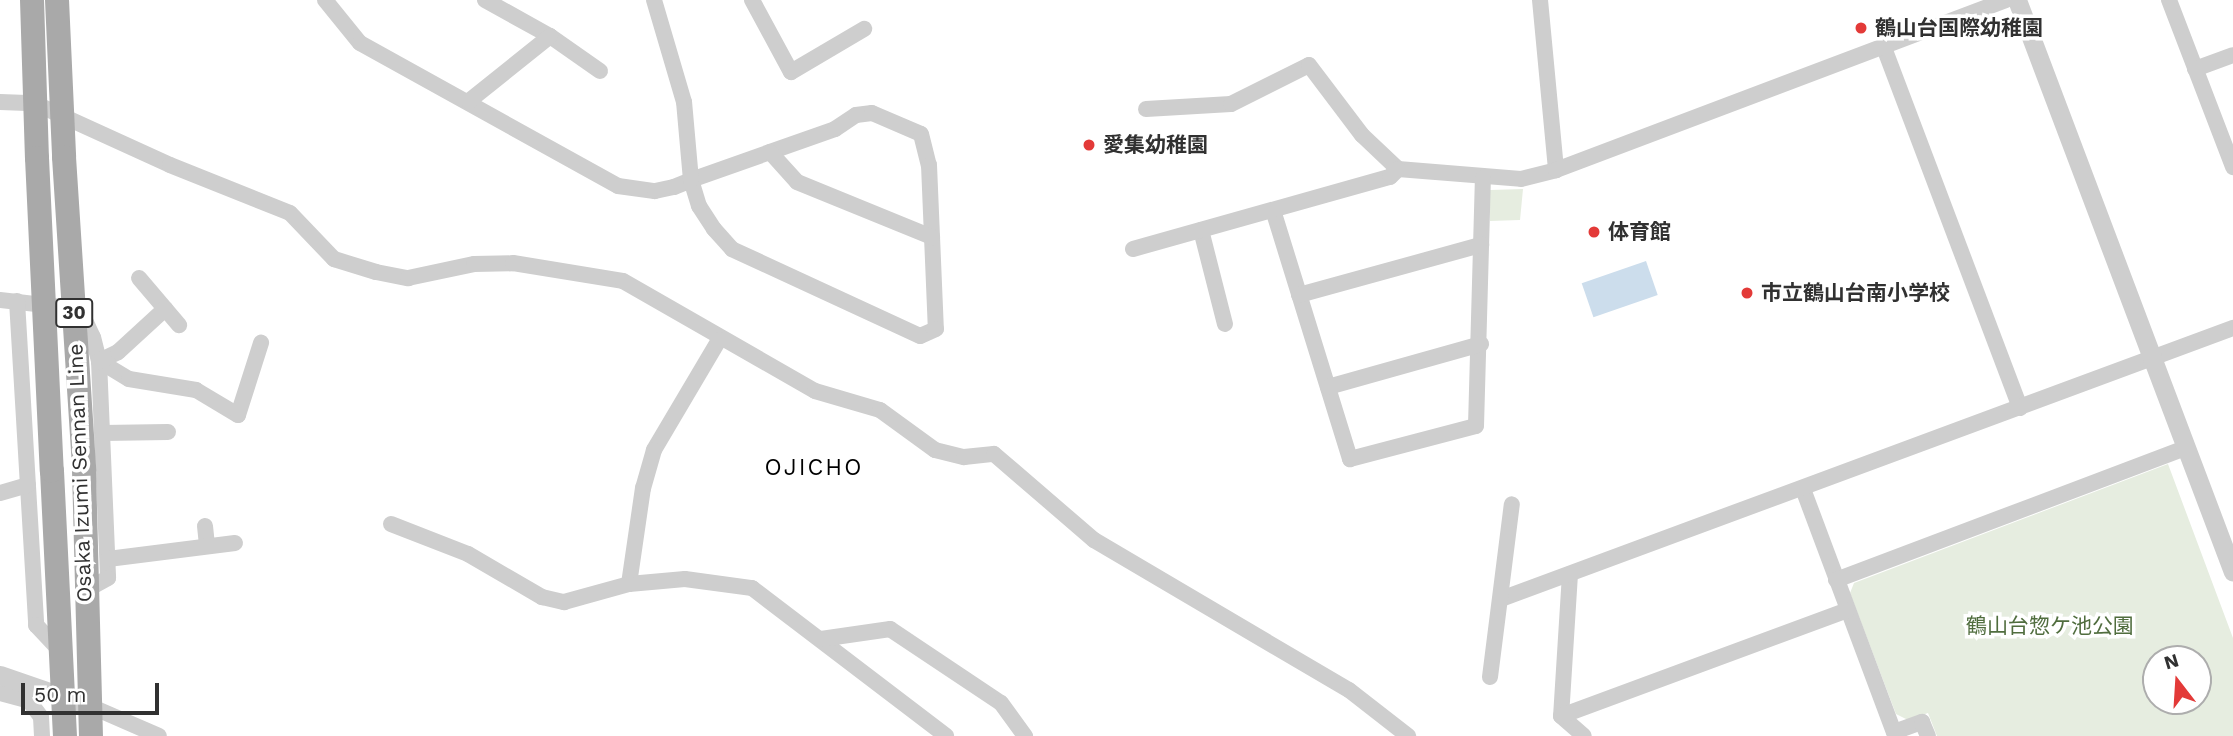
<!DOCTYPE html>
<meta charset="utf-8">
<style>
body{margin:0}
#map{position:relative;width:2233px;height:736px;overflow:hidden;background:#fff;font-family:"Work Sans","Noto Sans JP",sans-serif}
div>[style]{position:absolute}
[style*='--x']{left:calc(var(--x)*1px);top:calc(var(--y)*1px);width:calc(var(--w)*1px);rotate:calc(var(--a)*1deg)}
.green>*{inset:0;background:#e6ede0}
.water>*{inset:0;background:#ccddec;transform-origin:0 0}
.minor>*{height:16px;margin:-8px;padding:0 8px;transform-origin:8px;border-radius:8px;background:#cecece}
.tertiary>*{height:19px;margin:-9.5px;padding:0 9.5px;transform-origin:9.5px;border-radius:9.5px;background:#cecece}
.primary>*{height:24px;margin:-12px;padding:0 12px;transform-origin:12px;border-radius:12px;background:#a9a9a9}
.primary-bridge>*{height:24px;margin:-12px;padding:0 12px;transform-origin:12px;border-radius:12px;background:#a9a9a9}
.dots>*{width:19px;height:19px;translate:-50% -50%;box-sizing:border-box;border:4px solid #fff;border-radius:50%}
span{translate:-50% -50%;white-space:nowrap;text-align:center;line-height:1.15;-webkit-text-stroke:7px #fff;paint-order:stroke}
.shield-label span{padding:2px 5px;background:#fff;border:2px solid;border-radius:5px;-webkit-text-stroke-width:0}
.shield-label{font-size:19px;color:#313131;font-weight:700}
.poi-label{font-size:21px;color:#313131;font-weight:700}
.left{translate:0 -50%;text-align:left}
.street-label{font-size:21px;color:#313131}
.park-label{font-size:21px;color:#506d3e}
.neighbourhood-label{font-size:23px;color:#000;letter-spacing:2px}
.north{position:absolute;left:2142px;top:645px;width:70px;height:70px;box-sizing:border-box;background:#fff;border:2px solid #adadad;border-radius:50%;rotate:343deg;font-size:19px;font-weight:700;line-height:28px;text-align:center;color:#313131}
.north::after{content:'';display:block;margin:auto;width:24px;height:32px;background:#e33a38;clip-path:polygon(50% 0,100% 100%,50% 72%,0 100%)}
.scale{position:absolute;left:21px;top:683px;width:138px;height:32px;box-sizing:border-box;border:4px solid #313131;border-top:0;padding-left:9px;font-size:21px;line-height:24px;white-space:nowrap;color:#313131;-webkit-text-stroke:5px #fff;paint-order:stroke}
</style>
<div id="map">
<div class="green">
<div style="clip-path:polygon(1523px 189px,1520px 220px,1490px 221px,1490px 190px)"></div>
<div style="clip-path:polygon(evenodd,2168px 464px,2233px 638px,2233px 736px,1937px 736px,1928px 713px,1908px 720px,1896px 714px,1850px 593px,1854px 583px,2168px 464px,2156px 659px,2198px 659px,2198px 701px,2156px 701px,2156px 659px)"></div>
</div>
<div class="water">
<div style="left:1646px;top:261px;width:36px;height:68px;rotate:71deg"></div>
</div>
<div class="minor">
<div style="--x:325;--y:0;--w:55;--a:50.9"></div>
<div style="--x:360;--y:43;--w:295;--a:29"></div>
<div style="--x:618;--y:186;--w:37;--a:8"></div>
<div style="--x:655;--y:191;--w:19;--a:-12"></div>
<div style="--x:674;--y:187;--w:18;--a:-22"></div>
<div style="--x:691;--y:180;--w:153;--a:-19.5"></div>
<div style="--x:835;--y:129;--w:25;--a:-34"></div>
<div style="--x:856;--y:115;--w:16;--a:-7"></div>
<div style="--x:872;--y:113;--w:53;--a:23.2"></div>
<div style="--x:921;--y:134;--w:32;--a:76"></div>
<div style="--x:929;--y:165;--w:164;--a:87.6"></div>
<div style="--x:936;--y:329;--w:17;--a:156"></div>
<div style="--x:920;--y:336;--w:207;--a:-155.2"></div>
<div style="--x:732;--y:249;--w:27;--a:-132"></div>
<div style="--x:714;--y:229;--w:27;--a:-123"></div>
<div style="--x:699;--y:206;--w:27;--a:-107"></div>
<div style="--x:691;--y:180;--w:78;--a:-95.1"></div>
<div style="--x:684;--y:102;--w:106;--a:-106.4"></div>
<div style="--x:485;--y:0;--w:74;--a:29"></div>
<div style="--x:550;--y:36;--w:61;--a:35"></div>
<div style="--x:752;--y:0;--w:82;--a:61.6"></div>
<div style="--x:791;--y:72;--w:85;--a:-30.5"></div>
<div style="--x:1540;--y:0;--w:171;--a:84.6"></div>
<div style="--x:2169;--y:0;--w:179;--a:69"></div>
<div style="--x:1883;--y:45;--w:388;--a:69.3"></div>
<div style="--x:2195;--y:69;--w:40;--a:-20.2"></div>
<div style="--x:469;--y:101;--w:104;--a:-38.7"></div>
<div style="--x:0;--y:102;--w:34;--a:2"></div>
<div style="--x:34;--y:103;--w:149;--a:24.5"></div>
<div style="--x:170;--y:165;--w:129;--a:21.8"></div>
<div style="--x:290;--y:213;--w:64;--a:46.3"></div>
<div style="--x:334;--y:259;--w:44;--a:17.2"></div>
<div style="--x:376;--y:272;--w:33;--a:11"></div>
<div style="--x:408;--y:278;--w:67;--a:-12"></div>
<div style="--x:474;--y:264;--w:39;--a:-1"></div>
<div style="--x:513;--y:263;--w:111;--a:9.3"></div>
<div style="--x:623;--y:281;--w:221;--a:29.8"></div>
<div style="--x:815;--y:391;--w:68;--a:16.3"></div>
<div style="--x:880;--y:410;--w:68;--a:36"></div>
<div style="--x:935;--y:450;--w:30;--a:14"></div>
<div style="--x:964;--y:457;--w:30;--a:-6"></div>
<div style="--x:994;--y:454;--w:132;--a:40.7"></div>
<div style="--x:1094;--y:540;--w:296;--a:30.5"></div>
<div style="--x:1349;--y:690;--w:75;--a:37.9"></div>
<div style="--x:1146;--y:109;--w:85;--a:-3.4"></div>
<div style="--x:1231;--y:104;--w:87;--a:-26.6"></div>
<div style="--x:1309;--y:65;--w:88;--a:52.9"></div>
<div style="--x:1362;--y:135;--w:50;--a:43.4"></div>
<div style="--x:1398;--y:169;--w:123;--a:4.6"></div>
<div style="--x:1521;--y:179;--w:36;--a:-14"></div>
<div style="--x:1556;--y:170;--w:481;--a:-20.7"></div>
<div style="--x:770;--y:152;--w:40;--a:48"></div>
<div style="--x:797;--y:182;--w:146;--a:22.2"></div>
<div style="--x:1273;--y:210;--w:261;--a:72.8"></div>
<div style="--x:1350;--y:459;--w:130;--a:-14.7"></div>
<div style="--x:1476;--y:426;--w:248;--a:-88.4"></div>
<div style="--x:1201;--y:230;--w:97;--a:75.7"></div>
<div style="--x:1133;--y:249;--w:267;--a:-15.7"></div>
<div style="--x:1390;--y:177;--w:11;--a:-45"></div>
<div style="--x:139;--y:278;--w:62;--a:49.6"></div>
<div style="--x:1299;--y:295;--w:189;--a:-15.4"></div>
<div style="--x:0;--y:300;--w:61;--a:6.5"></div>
<div style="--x:61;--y:307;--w:24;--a:22"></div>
<div style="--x:83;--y:316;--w:23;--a:65"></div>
<div style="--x:93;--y:337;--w:25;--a:76"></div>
<div style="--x:99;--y:361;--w:217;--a:87.6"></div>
<div style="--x:108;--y:578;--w:26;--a:151"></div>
<div style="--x:17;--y:301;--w:325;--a:86.6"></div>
<div style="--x:36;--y:625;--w:33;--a:47"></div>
<div style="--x:719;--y:340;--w:128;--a:120.6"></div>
<div style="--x:654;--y:450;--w:40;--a:106"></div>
<div style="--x:643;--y:488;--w:97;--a:98.3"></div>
<div style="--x:629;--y:584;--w:56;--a:-5.1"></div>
<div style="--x:685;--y:579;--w:68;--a:7.7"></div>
<div style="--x:752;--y:588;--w:244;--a:37.3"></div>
<div style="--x:99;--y:361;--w:35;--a:31"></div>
<div style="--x:129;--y:379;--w:68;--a:9.3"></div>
<div style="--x:196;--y:390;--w:49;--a:30.8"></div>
<div style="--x:238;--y:415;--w:76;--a:-72.3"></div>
<div style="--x:99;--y:361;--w:21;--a:-25"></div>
<div style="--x:118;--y:352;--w:64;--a:-42.5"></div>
<div style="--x:1328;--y:387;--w:159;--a:-15.7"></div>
<div style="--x:103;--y:433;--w:65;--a:-0.9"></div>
<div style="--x:1803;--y:489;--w:259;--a:69.5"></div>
<div style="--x:1894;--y:732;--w:30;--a:-20"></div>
<div style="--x:1922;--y:722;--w:15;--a:67"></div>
<div style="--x:0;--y:493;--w:29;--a:-16"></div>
<div style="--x:391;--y:524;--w:83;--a:21.3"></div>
<div style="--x:468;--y:554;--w:86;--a:30.2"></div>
<div style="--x:542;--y:597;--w:23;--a:13"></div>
<div style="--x:564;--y:602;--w:67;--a:-15.5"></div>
<div style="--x:205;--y:526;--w:20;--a:84"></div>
<div style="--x:108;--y:559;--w:128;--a:-7.2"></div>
<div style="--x:1570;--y:574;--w:142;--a:93.6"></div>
<div style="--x:1561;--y:716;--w:30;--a:41"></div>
<div style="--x:1836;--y:580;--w:374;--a:-20.7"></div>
<div style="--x:1501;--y:599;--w:781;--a:-20.32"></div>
<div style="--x:821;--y:639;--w:70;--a:-8.2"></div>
<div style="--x:890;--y:629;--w:133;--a:33.7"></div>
<div style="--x:1001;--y:703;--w:41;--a:54"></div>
<div style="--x:1490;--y:677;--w:174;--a:-82.8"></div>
<div style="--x:0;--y:693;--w:30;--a:15"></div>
<div style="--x:29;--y:701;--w:20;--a:53"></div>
<div style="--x:41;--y:717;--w:19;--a:87"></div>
<div style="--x:90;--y:706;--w:75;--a:23.5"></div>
<div style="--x:1561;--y:716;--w:305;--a:-20.3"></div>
</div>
<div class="tertiary">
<div style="--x:2017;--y:0;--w:611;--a:69.31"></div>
<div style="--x:0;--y:675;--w:95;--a:19"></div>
</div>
<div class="primary">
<div style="--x:32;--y:0;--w:158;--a:88.2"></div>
<div style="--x:57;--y:0;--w:157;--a:87.4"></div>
<div style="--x:84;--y:470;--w:266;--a:88.5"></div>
<div style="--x:52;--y:471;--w:265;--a:87.2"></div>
</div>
<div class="primary-bridge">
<div style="--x:64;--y:157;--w:314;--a:86.3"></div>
<div style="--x:37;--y:158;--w:313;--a:87.3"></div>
</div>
<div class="dots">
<div style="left:1861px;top:28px;background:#e33a38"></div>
<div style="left:1089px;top:145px;background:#e33a38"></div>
<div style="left:1594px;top:232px;background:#e33a38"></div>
<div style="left:1747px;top:293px;background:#e33a38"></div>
</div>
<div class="shield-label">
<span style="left:74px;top:313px">30</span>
</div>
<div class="poi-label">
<span class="left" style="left:1875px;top:28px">鶴山台国際幼稚園</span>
<span class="left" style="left:1103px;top:145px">愛集幼稚園</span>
<span class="left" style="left:1608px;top:232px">体育館</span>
<span class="left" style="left:1761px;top:293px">市立鶴山台南小学校</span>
</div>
<div class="street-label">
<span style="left:80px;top:473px;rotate:-92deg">Osaka Izumi Sennan Line</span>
</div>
<div class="park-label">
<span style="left:2050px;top:626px">鶴山台惣ケ池公園</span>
</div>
<div class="neighbourhood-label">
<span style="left:814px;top:468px">OJICHO</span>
</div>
<div class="north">N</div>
<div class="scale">50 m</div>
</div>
